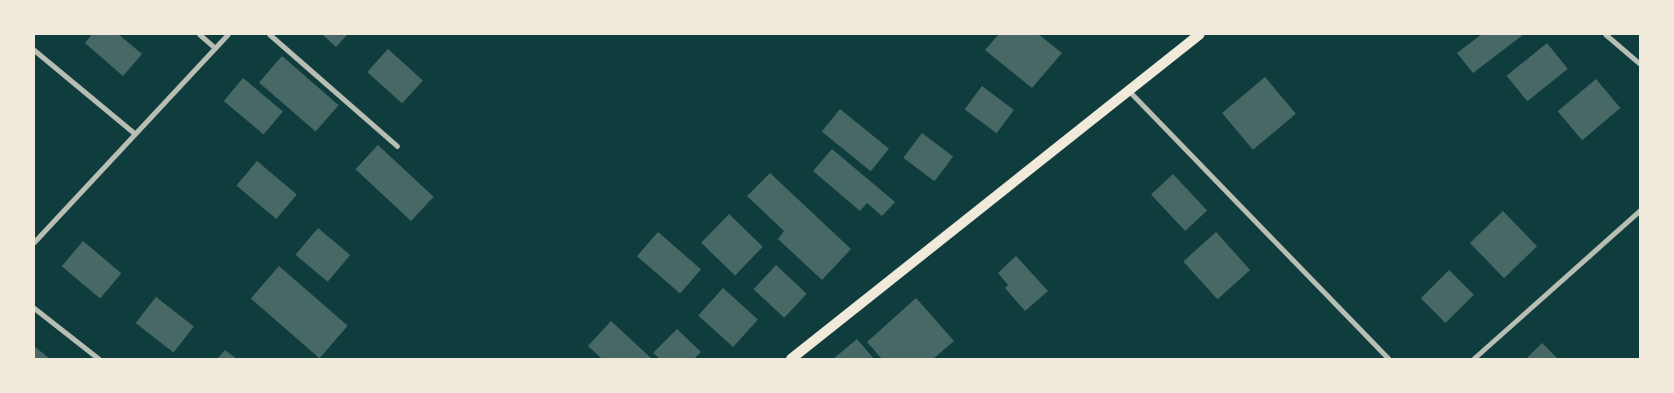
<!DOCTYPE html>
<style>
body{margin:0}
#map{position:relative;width:1674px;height:393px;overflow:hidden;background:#0f3d3e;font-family:Poppins,sans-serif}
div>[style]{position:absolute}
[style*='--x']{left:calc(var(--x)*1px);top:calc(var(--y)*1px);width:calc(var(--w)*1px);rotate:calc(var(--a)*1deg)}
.building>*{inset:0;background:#486865;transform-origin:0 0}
.minor>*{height:5px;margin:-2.5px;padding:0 2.5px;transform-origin:2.5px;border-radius:2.5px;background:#b8beb3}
.secondary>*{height:10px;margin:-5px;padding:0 5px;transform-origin:5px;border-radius:5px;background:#f1e9da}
span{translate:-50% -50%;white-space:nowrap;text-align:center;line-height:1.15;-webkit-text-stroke:5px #f1e9da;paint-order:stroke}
.frame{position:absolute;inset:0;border:35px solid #f1e9da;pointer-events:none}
</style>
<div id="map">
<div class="building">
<div style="clip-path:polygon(92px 34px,118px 34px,142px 54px,123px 76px,85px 43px)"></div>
<div style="clip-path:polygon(322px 34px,348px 34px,336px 47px)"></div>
<div style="clip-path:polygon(999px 34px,1038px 34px,1062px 53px,1032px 88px,985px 50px)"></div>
<div style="clip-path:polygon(1482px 34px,1524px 34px,1473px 73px,1457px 53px)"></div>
<div style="left:1547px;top:43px;width:33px;height:52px;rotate:51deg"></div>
<div style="left:388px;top:49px;width:47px;height:31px;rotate:42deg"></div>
<div style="left:282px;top:56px;width:75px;height:35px;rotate:41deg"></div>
<div style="left:1265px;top:77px;width:48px;height:56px;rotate:50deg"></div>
<div style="left:243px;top:78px;width:52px;height:30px;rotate:40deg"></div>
<div style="left:1596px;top:79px;width:38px;height:50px;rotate:50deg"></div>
<div style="left:982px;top:86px;width:40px;height:29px;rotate:37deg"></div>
<div style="left:840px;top:109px;width:63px;height:29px;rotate:39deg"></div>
<div style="left:922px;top:133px;width:39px;height:31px;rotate:37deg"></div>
<div style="left:378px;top:145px;width:76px;height:33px;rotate:43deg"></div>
<div style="clip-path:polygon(832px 149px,895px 202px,882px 216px,867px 203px,860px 211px,813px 171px)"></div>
<div style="left:257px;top:161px;width:52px;height:32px;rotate:40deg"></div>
<div style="clip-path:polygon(770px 173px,851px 249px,822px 280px,778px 239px,784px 231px,747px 196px)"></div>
<div style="left:1173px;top:174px;width:50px;height:30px;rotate:47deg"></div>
<div style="left:1503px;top:211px;width:49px;height:46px;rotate:46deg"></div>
<div style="left:729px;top:214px;width:47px;height:40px;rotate:44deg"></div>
<div style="left:318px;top:228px;width:42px;height:35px;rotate:40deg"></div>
<div style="left:658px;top:232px;width:57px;height:32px;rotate:41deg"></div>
<div style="left:1216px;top:232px;width:51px;height:44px;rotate:48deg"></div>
<div style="left:83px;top:241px;width:50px;height:33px;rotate:40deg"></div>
<div style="clip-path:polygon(1016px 256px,1048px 291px,1025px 311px,1005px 288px,1008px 285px,998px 273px)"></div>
<div style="left:776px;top:265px;width:42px;height:33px;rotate:43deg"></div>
<div style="left:279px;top:266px;width:91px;height:43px;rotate:41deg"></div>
<div style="left:1449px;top:270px;width:35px;height:40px;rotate:45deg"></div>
<div style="left:723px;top:288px;width:47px;height:37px;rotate:42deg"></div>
<div style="left:156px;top:297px;width:48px;height:33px;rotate:38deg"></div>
<div style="clip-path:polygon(916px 298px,954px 341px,933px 359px,882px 359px,867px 342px)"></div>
<div style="clip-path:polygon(611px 321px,652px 359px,602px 359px,588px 346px)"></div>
<div style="clip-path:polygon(677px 329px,701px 352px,694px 359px,660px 359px,653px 353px)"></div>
<div style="clip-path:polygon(857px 339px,874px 359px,833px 359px)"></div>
<div style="clip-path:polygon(1542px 343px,1558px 359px,1526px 359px)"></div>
<div style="clip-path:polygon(34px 346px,50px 359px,34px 359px)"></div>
<div style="clip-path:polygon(225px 350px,237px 359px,217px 359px)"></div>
</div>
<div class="minor">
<div style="--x:199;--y:34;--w:21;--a:41"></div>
<div style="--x:269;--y:34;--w:170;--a:41.2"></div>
<div style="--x:1605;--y:34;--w:46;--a:40.6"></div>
<div style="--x:34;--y:50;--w:130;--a:39.7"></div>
<div style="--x:1129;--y:91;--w:373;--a:45.9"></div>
<div style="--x:34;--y:242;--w:284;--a:-47"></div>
<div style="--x:34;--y:308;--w:83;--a:38.1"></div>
<div style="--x:1473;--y:359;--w:224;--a:-41.7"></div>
</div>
<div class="secondary">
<div style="--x:791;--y:359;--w:522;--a:-38.47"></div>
</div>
<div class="frame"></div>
</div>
